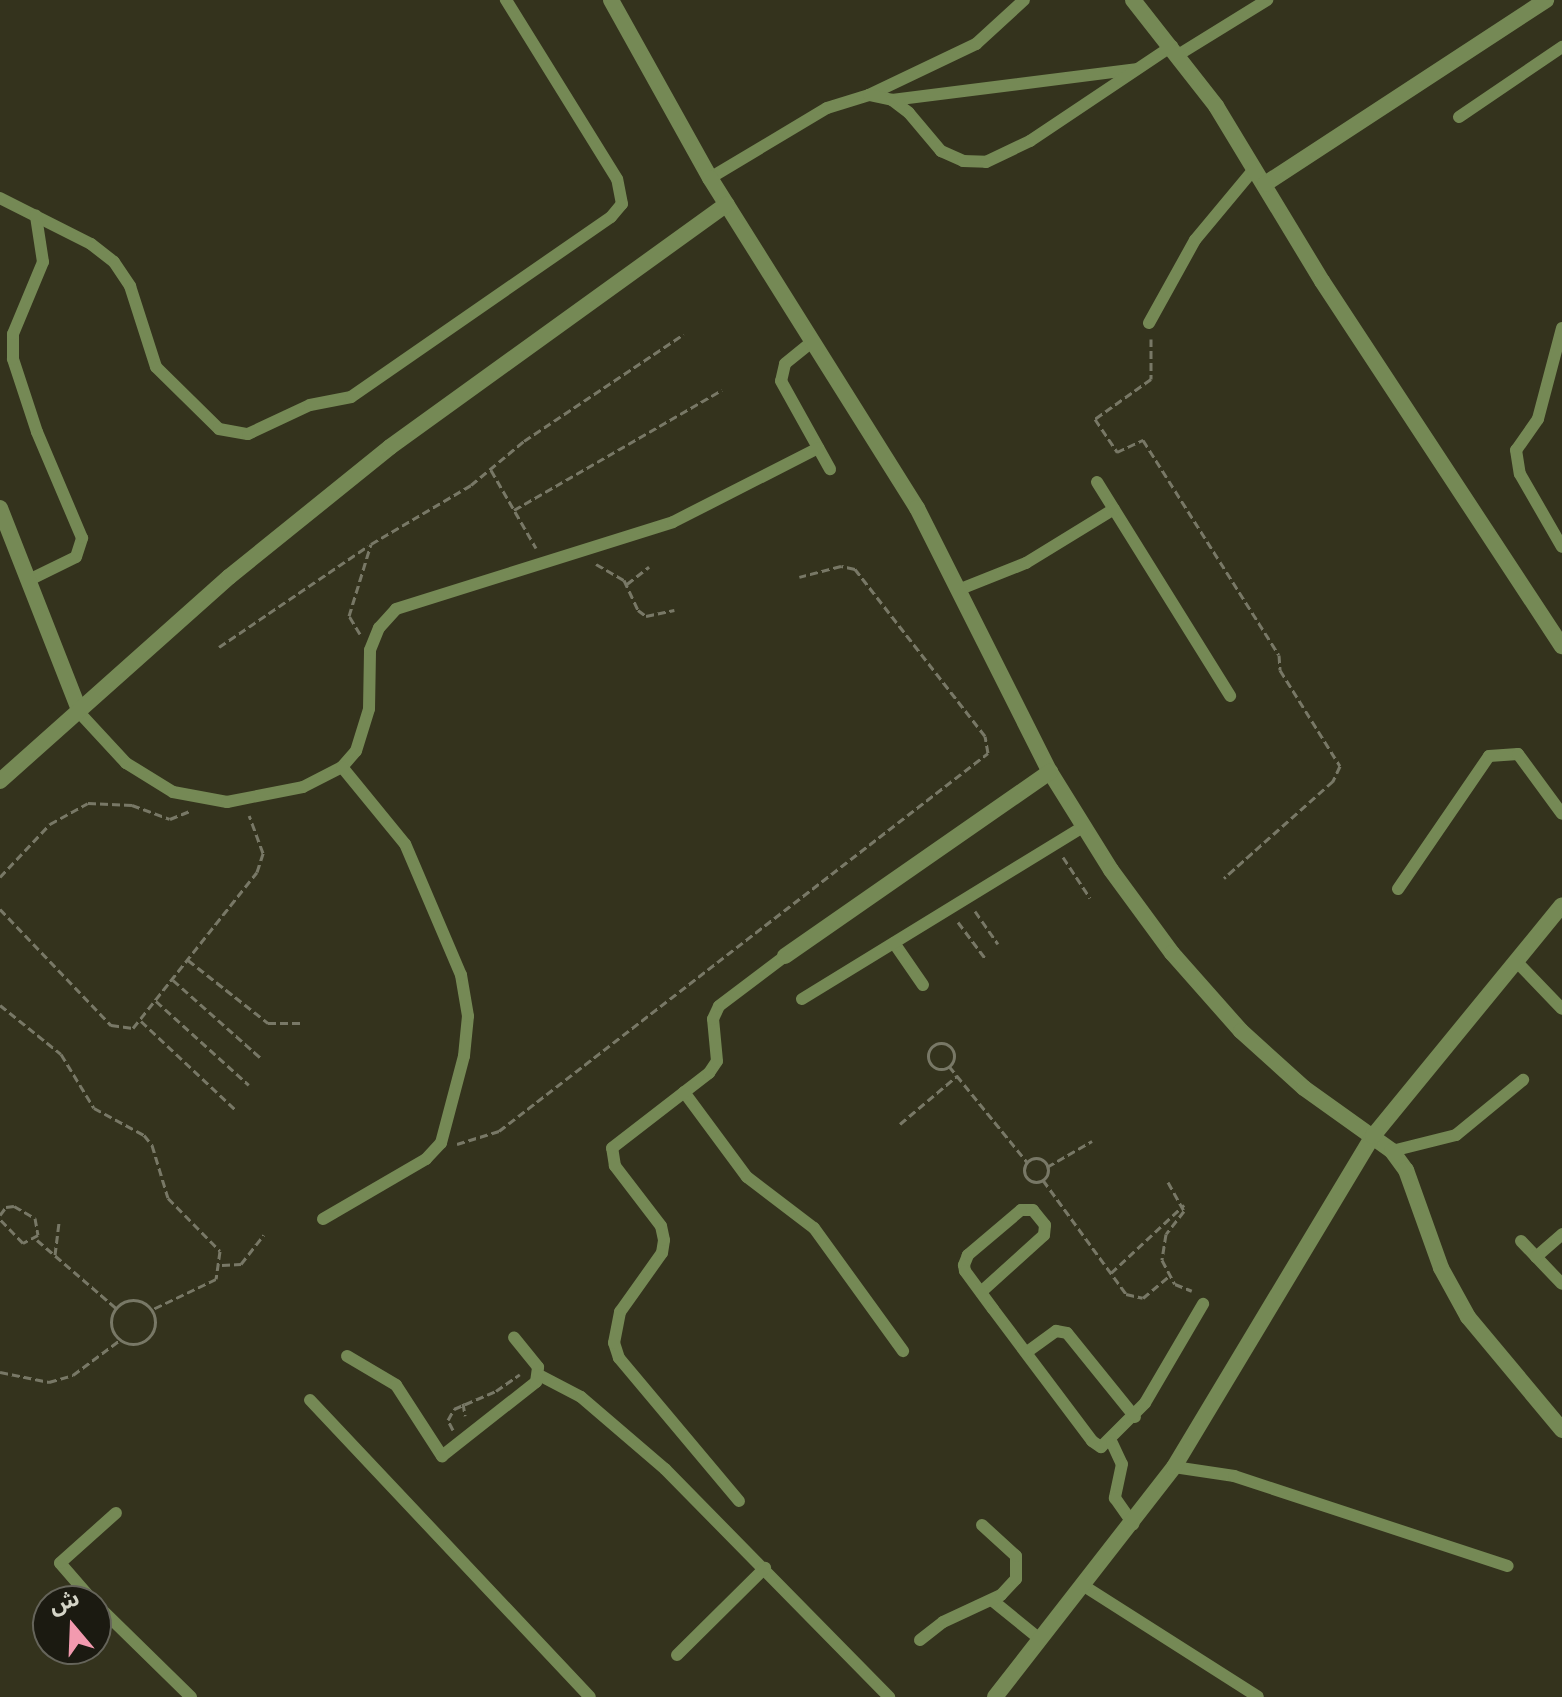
<!DOCTYPE html>
<meta charset="utf-8">
<style>
body{margin:0}
#map{position:relative;width:1562px;height:1697px;overflow:hidden;background:#34331d;font-family:Overpass,"Noto Sans Arabic",sans-serif}
div>[style]{position:absolute}
[style*='--x']{left:calc(var(--x)*1px);top:calc(var(--y)*1px);width:calc(var(--w)*1px);rotate:calc(var(--a)*1deg)}
.path>*{height:3px;margin-top:-1.5px;transform-origin:0;background:repeating-linear-gradient(90deg,#787866 0 8px,transparent 0 12px)}
.path>.ring{margin:-1.5px;padding:0;box-sizing:content-box;background:none;border:3px solid #787866;border-radius:50%}
.service>*{height:12px;margin:-6px;padding:0 6px;transform-origin:6px;border-radius:6px;background:#758955}
.minor>*{height:16px;margin:-8px;padding:0 8px;transform-origin:8px;border-radius:8px;background:#758955}
span{translate:-50% -50%;white-space:nowrap;text-align:center;line-height:1.15;-webkit-text-stroke:8px #1b1a11;paint-order:stroke}
.north{position:absolute;left:32px;top:1585px;width:80px;height:80px;box-sizing:border-box;background:#1b1a11;border:2px solid #65645a;border-radius:50%;rotate:341deg;font-size:22px;font-weight:700;line-height:32px;text-align:center;color:#d4d4c7}
.north::after{content:'';display:block;margin:auto;width:28px;height:36px;background:#f29aaf;clip-path:polygon(50% 0,100% 100%,50% 72%,0 100%)}
</style>
<div id="map">
<div class="path">
<div style="--x:1151;--y:339;--w:40;--a:90"></div>
<div style="--x:1151;--y:379;--w:69;--a:144.5"></div>
<div style="--x:1095;--y:419;--w:40;--a:56"></div>
<div style="--x:1117;--y:452;--w:29;--a:-25"></div>
<div style="--x:1143;--y:440;--w:254;--a:57.7"></div>
<div style="--x:1279;--y:655;--w:15;--a:86"></div>
<div style="--x:1280;--y:670;--w:113;--a:58"></div>
<div style="--x:1340;--y:766;--w:17;--a:115"></div>
<div style="--x:1333;--y:781;--w:146;--a:138.3"></div>
<div style="--x:491;--y:470;--w:90;--a:60"></div>
<div style="--x:514;--y:510;--w:240;--a:-30"></div>
<div style="--x:596;--y:564;--w:32;--a:30"></div>
<div style="--x:624;--y:580;--w:33;--a:65"></div>
<div style="--x:638;--y:610;--w:10;--a:37"></div>
<div style="--x:646;--y:616;--w:29;--a:-12"></div>
<div style="--x:627;--y:584;--w:28;--a:-38"></div>
<div style="--x:360;--y:634;--w:21;--a:-121"></div>
<div style="--x:349;--y:616;--w:75;--a:-73"></div>
<div style="--x:371;--y:544;--w:116;--a:-30.5"></div>
<div style="--x:471;--y:485;--w:69;--a:-39.7"></div>
<div style="--x:524;--y:441;--w:192;--a:-33.8"></div>
<div style="--x:219;--y:647;--w:180;--a:-34.1"></div>
<div style="--x:1063;--y:857;--w:49;--a:56.6"></div>
<div style="--x:0;--y:877;--w:73;--a:-46.7"></div>
<div style="--x:50;--y:824;--w:43;--a:-28.9"></div>
<div style="--x:88;--y:803;--w:44;--a:2.6"></div>
<div style="--x:132;--y:805;--w:40;--a:20.2"></div>
<div style="--x:170;--y:819;--w:22;--a:-22"></div>
<div style="--x:0;--y:909;--w:161;--a:46.3"></div>
<div style="--x:111;--y:1025;--w:22;--a:8"></div>
<div style="--x:133;--y:1028;--w:199;--a:-51.5"></div>
<div style="--x:257;--y:872;--w:20;--a:-72"></div>
<div style="--x:263;--y:853;--w:40;--a:-110.2"></div>
<div style="--x:975;--y:911;--w:40;--a:55.1"></div>
<div style="--x:958;--y:922;--w:45;--a:53.1"></div>
<div style="--x:188;--y:960;--w:102;--a:38.2"></div>
<div style="--x:268;--y:1023;--w:35;--a:0"></div>
<div style="--x:173;--y:980;--w:118;--a:41.6"></div>
<div style="--x:156;--y:1001;--w:125;--a:42.1"></div>
<div style="--x:0;--y:1005;--w:78;--a:38.8"></div>
<div style="--x:61;--y:1054;--w:63;--a:58.6"></div>
<div style="--x:94;--y:1108;--w:57;--a:28.4"></div>
<div style="--x:144;--y:1135;--w:13;--a:51"></div>
<div style="--x:152;--y:1145;--w:55;--a:73.2"></div>
<div style="--x:168;--y:1198;--w:74;--a:45.5"></div>
<div style="--x:220;--y:1251;--w:28;--a:98"></div>
<div style="--x:216;--y:1279;--w:72;--a:154.5"></div>
<div style="--x:141;--y:1021;--w:132;--a:43.2"></div>
<div class="ring" style="left:928px;top:1043px;width:23px;height:23px"></div>
<div style="--x:949;--y:1066;--w:124;--a:50.9"></div>
<div style="--x:900;--y:1124;--w:75;--a:-40.1"></div>
<div style="--x:457;--y:1144;--w:44;--a:-17.2"></div>
<div style="--x:499;--y:1131;--w:618;--a:-37.7"></div>
<div style="--x:988;--y:753;--w:17;--a:-100"></div>
<div style="--x:985;--y:736;--w:212;--a:-127.9"></div>
<div style="--x:855;--y:569;--w:14;--a:-168"></div>
<div style="--x:841;--y:566;--w:43;--a:165.3"></div>
<div class="ring" style="left:1024px;top:1158px;width:21px;height:21px"></div>
<div style="--x:1047;--y:1167;--w:52;--a:-30"></div>
<div style="--x:1043;--y:1180;--w:141;--a:53.9"></div>
<div style="--x:1126;--y:1294;--w:17;--a:13"></div>
<div style="--x:1143;--y:1298;--w:34;--a:-40"></div>
<div style="--x:1168;--y:1182;--w:33;--a:61"></div>
<div style="--x:1184;--y:1211;--w:29;--a:128"></div>
<div style="--x:1166;--y:1234;--w:26;--a:99"></div>
<div style="--x:1162;--y:1260;--w:27;--a:62"></div>
<div style="--x:1175;--y:1284;--w:18;--a:22"></div>
<div style="--x:0;--y:1215;--w:10;--a:-53"></div>
<div style="--x:6;--y:1207;--w:8;--a:-7"></div>
<div style="--x:14;--y:1206;--w:24;--a:30"></div>
<div style="--x:35;--y:1218;--w:17;--a:80"></div>
<div style="--x:38;--y:1235;--w:17;--a:152"></div>
<div style="--x:23;--y:1243;--w:33;--a:-134"></div>
<div style="--x:37;--y:1240;--w:104;--a:40.7"></div>
<div style="--x:55;--y:1255;--w:35;--a:-83"></div>
<div style="--x:222;--y:1265;--w:19;--a:-3"></div>
<div style="--x:241;--y:1264;--w:37;--a:-52"></div>
<div style="--x:1111;--y:1273;--w:100;--a:-43"></div>
<div class="ring" style="left:111px;top:1300px;width:41px;height:41px"></div>
<div style="--x:0;--y:1372;--w:50;--a:11.5"></div>
<div style="--x:49;--y:1382;--w:25;--a:-16"></div>
<div style="--x:73;--y:1375;--w:59;--a:-36.7"></div>
<div style="--x:463;--y:1403;--w:13;--a:81"></div>
<div style="--x:453;--y:1430;--w:11;--a:-117"></div>
<div style="--x:448;--y:1420;--w:13;--a:-61"></div>
<div style="--x:454;--y:1409;--w:46;--a:-23.2"></div>
<div style="--x:496;--y:1391;--w:29;--a:-35"></div>
</div>
<div class="service">
<div style="--x:1178;--y:55;--w:105;--a:-31.7"></div>
<div style="--x:869;--y:95;--w:119;--a:-25.5"></div>
<div style="--x:976;--y:44;--w:65;--a:-42.5"></div>
<div style="--x:892;--y:100;--w:246;--a:-7.2"></div>
<div style="--x:1459;--y:117;--w:125;--a:-34.2"></div>
<div style="--x:710;--y:178;--w:136;--a:-30.9"></div>
<div style="--x:827;--y:108;--w:44;--a:-17.2"></div>
<div style="--x:869;--y:95;--w:24;--a:12"></div>
<div style="--x:892;--y:100;--w:21;--a:37"></div>
<div style="--x:909;--y:113;--w:50;--a:49.9"></div>
<div style="--x:941;--y:151;--w:24;--a:24"></div>
<div style="--x:963;--y:161;--w:23;--a:2"></div>
<div style="--x:986;--y:162;--w:49;--a:-25.5"></div>
<div style="--x:1030;--y:141;--w:171;--a:-33.8"></div>
<div style="--x:0;--y:198;--w:102;--a:26.8"></div>
<div style="--x:91;--y:244;--w:29;--a:38"></div>
<div style="--x:114;--y:262;--w:29;--a:56"></div>
<div style="--x:130;--y:286;--w:85;--a:72.2"></div>
<div style="--x:156;--y:367;--w:88;--a:44.5"></div>
<div style="--x:219;--y:429;--w:29;--a:10"></div>
<div style="--x:248;--y:434;--w:68;--a:-25.1"></div>
<div style="--x:310;--y:405;--w:42;--a:-11"></div>
<div style="--x:351;--y:397;--w:316;--a:-34.7"></div>
<div style="--x:611;--y:217;--w:17;--a:-50"></div>
<div style="--x:622;--y:204;--w:25;--a:-101"></div>
<div style="--x:617;--y:179;--w:211;--a:-121.8"></div>
<div style="--x:1149;--y:323;--w:95;--a:-61"></div>
<div style="--x:1195;--y:240;--w:94;--a:-50.2"></div>
<div style="--x:1562;--y:328;--w:94;--a:104.8"></div>
<div style="--x:1538;--y:419;--w:38;--a:125"></div>
<div style="--x:1516;--y:450;--w:24;--a:81"></div>
<div style="--x:1520;--y:474;--w:84;--a:60.1"></div>
<div style="--x:813;--y:341;--w:36;--a:141"></div>
<div style="--x:785;--y:364;--w:17;--a:103"></div>
<div style="--x:781;--y:381;--w:101;--a:60.9"></div>
<div style="--x:1097;--y:482;--w:252;--a:58.1"></div>
<div style="--x:29;--y:580;--w:52;--a:-26.1"></div>
<div style="--x:76;--y:557;--w:20;--a:-72"></div>
<div style="--x:82;--y:538;--w:115;--a:-113"></div>
<div style="--x:37;--y:432;--w:77;--a:-108.2"></div>
<div style="--x:13;--y:359;--w:25;--a:-90"></div>
<div style="--x:13;--y:334;--w:78;--a:-67.4"></div>
<div style="--x:43;--y:262;--w:47;--a:-98.7"></div>
<div style="--x:958;--y:590;--w:73;--a:-21.7"></div>
<div style="--x:1026;--y:563;--w:103;--a:-31.5"></div>
<div style="--x:76;--y:709;--w:74;--a:47.2"></div>
<div style="--x:126;--y:763;--w:55;--a:31.7"></div>
<div style="--x:173;--y:792;--w:55;--a:10.5"></div>
<div style="--x:227;--y:802;--w:77;--a:-11.2"></div>
<div style="--x:303;--y:787;--w:44;--a:-27.1"></div>
<div style="--x:342;--y:767;--w:21;--a:-49"></div>
<div style="--x:356;--y:751;--w:44;--a:-72.8"></div>
<div style="--x:369;--y:709;--w:59;--a:-89"></div>
<div style="--x:370;--y:650;--w:24;--a:-68"></div>
<div style="--x:379;--y:628;--w:25;--a:-48"></div>
<div style="--x:396;--y:609;--w:290;--a:-17.4"></div>
<div style="--x:673;--y:522;--w:163;--a:-27"></div>
<div style="--x:1398;--y:889;--w:161;--a:-55.6"></div>
<div style="--x:1489;--y:756;--w:29;--a:-4"></div>
<div style="--x:1518;--y:754;--w:74;--a:53.7"></div>
<div style="--x:894;--y:943;--w:51;--a:55.4"></div>
<div style="--x:1516;--y:961;--w:66;--a:46.2"></div>
<div style="--x:802;--y:999;--w:331;--a:-31.5"></div>
<div style="--x:684;--y:1092;--w:106;--a:53.5"></div>
<div style="--x:747;--y:1177;--w:84;--a:37.3"></div>
<div style="--x:814;--y:1228;--w:152;--a:54.1"></div>
<div style="--x:1392;--y:1151;--w:66;--a:-14"></div>
<div style="--x:1456;--y:1135;--w:87;--a:-39.4"></div>
<div style="--x:323;--y:1219;--w:119;--a:-30.2"></div>
<div style="--x:426;--y:1159;--w:22;--a:-47"></div>
<div style="--x:441;--y:1143;--w:90;--a:-75.2"></div>
<div style="--x:464;--y:1056;--w:40;--a:-84.3"></div>
<div style="--x:468;--y:1016;--w:42;--a:-99.7"></div>
<div style="--x:461;--y:975;--w:142;--a:-113.1"></div>
<div style="--x:405;--y:844;--w:99;--a:-129.3"></div>
<div style="--x:1521;--y:1241;--w:59;--a:46.4"></div>
<div style="--x:1536;--y:1257;--w:35;--a:-41"></div>
<div style="--x:981;--y:1292;--w:85;--a:-42.1"></div>
<div style="--x:1044;--y:1235;--w:10;--a:-84"></div>
<div style="--x:1045;--y:1225;--w:19;--a:-129"></div>
<div style="--x:1033;--y:1210;--w:12;--a:180"></div>
<div style="--x:1021;--y:1210;--w:70;--a:139.7"></div>
<div style="--x:968;--y:1255;--w:11;--a:112"></div>
<div style="--x:964;--y:1265;--w:6;--a:81"></div>
<div style="--x:965;--y:1271;--w:47;--a:53.6"></div>
<div style="--x:993;--y:1309;--w:165;--a:53.1"></div>
<div style="--x:1092;--y:1441;--w:11;--a:34"></div>
<div style="--x:1101;--y:1447;--w:62;--a:-45"></div>
<div style="--x:1145;--y:1403;--w:115;--a:-59.6"></div>
<div style="--x:1027;--y:1352;--w:36;--a:-36"></div>
<div style="--x:1056;--y:1331;--w:11;--a:10"></div>
<div style="--x:1067;--y:1333;--w:108;--a:51"></div>
<div style="--x:347;--y:1356;--w:57;--a:30.6"></div>
<div style="--x:396;--y:1385;--w:85;--a:57.1"></div>
<div style="--x:442;--y:1456;--w:120;--a:-38.2"></div>
<div style="--x:536;--y:1382;--w:15;--a:-82"></div>
<div style="--x:538;--y:1367;--w:38;--a:-129"></div>
<div style="--x:539;--y:1375;--w:47;--a:27.6"></div>
<div style="--x:581;--y:1397;--w:111;--a:40.6"></div>
<div style="--x:665;--y:1469;--w:320;--a:45.5"></div>
<div style="--x:310;--y:1400;--w:408;--a:46.7"></div>
<div style="--x:1112;--y:1443;--w:23;--a:65"></div>
<div style="--x:1122;--y:1464;--w:35;--a:102"></div>
<div style="--x:1115;--y:1498;--w:32;--a:55"></div>
<div style="--x:1174;--y:1467;--w:61;--a:8.5"></div>
<div style="--x:1234;--y:1476;--w:288;--a:18.2"></div>
<div style="--x:739;--y:1501;--w:187;--a:-130"></div>
<div style="--x:619;--y:1358;--w:16;--a:-108"></div>
<div style="--x:614;--y:1343;--w:32;--a:-79"></div>
<div style="--x:620;--y:1312;--w:72;--a:-54.6"></div>
<div style="--x:662;--y:1253;--w:13;--a:-81"></div>
<div style="--x:664;--y:1240;--w:14;--a:-102"></div>
<div style="--x:661;--y:1226;--w:76;--a:-127.5"></div>
<div style="--x:615;--y:1166;--w:18;--a:-99"></div>
<div style="--x:612;--y:1148;--w:123;--a:-37.7"></div>
<div style="--x:709;--y:1073;--w:14;--a:-56"></div>
<div style="--x:717;--y:1061;--w:42;--a:-95.4"></div>
<div style="--x:713;--y:1019;--w:14;--a:-65"></div>
<div style="--x:719;--y:1006;--w:83;--a:-37.1"></div>
<div style="--x:1084;--y:1586;--w:206;--a:32.5"></div>
<div style="--x:93;--y:1601;--w:50;--a:-131"></div>
<div style="--x:60;--y:1563;--w:75;--a:-41.8"></div>
<div style="--x:993;--y:1601;--w:62;--a:39.1"></div>
<div style="--x:96;--y:1604;--w:133;--a:44.4"></div>
<div style="--x:920;--y:1640;--w:29;--a:-38"></div>
<div style="--x:943;--y:1622;--w:64;--a:-25"></div>
<div style="--x:1001;--y:1595;--w:22;--a:-47"></div>
<div style="--x:1016;--y:1579;--w:23;--a:-90"></div>
<div style="--x:1016;--y:1556;--w:46;--a:-137.6"></div>
<div style="--x:677;--y:1655;--w:124;--a:-44.7"></div>
</div>
<div class="minor">
<div style="--x:611;--y:0;--w:204;--a:60.9"></div>
<div style="--x:710;--y:178;--w:390;--a:57.9"></div>
<div style="--x:917;--y:508;--w:296;--a:63.3"></div>
<div style="--x:1050;--y:772;--w:115;--a:58.1"></div>
<div style="--x:1111;--y:870;--w:103;--a:53.7"></div>
<div style="--x:1172;--y:953;--w:104;--a:48.5"></div>
<div style="--x:1241;--y:1031;--w:85;--a:42.1"></div>
<div style="--x:1304;--y:1088;--w:108;--a:35.6"></div>
<div style="--x:1392;--y:1151;--w:24;--a:54"></div>
<div style="--x:1406;--y:1170;--w:104;--a:70.3"></div>
<div style="--x:1441;--y:1268;--w:56;--a:61.1"></div>
<div style="--x:1468;--y:1317;--w:147;--a:50.2"></div>
<div style="--x:1133;--y:0;--w:135;--a:51.9"></div>
<div style="--x:1216;--y:106;--w:205;--a:58.8"></div>
<div style="--x:1322;--y:281;--w:437;--a:56.7"></div>
<div style="--x:1265;--y:184;--w:336;--a:-33.2"></div>
<div style="--x:0;--y:508;--w:214;--a:68.6"></div>
<div style="--x:0;--y:781;--w:307;--a:-41.7"></div>
<div style="--x:229;--y:577;--w:207;--a:-38.9"></div>
<div style="--x:390;--y:447;--w:415;--a:-35.8"></div>
<div style="--x:785;--y:956;--w:323;--a:-34.8"></div>
<div style="--x:995;--y:1697;--w:291;--a:-52.1"></div>
<div style="--x:1174;--y:1467;--w:386;--a:-59"></div>
<div style="--x:1373;--y:1136;--w:298;--a:-50.7"></div>
</div>
<div class="north">ش</div>
</div>
